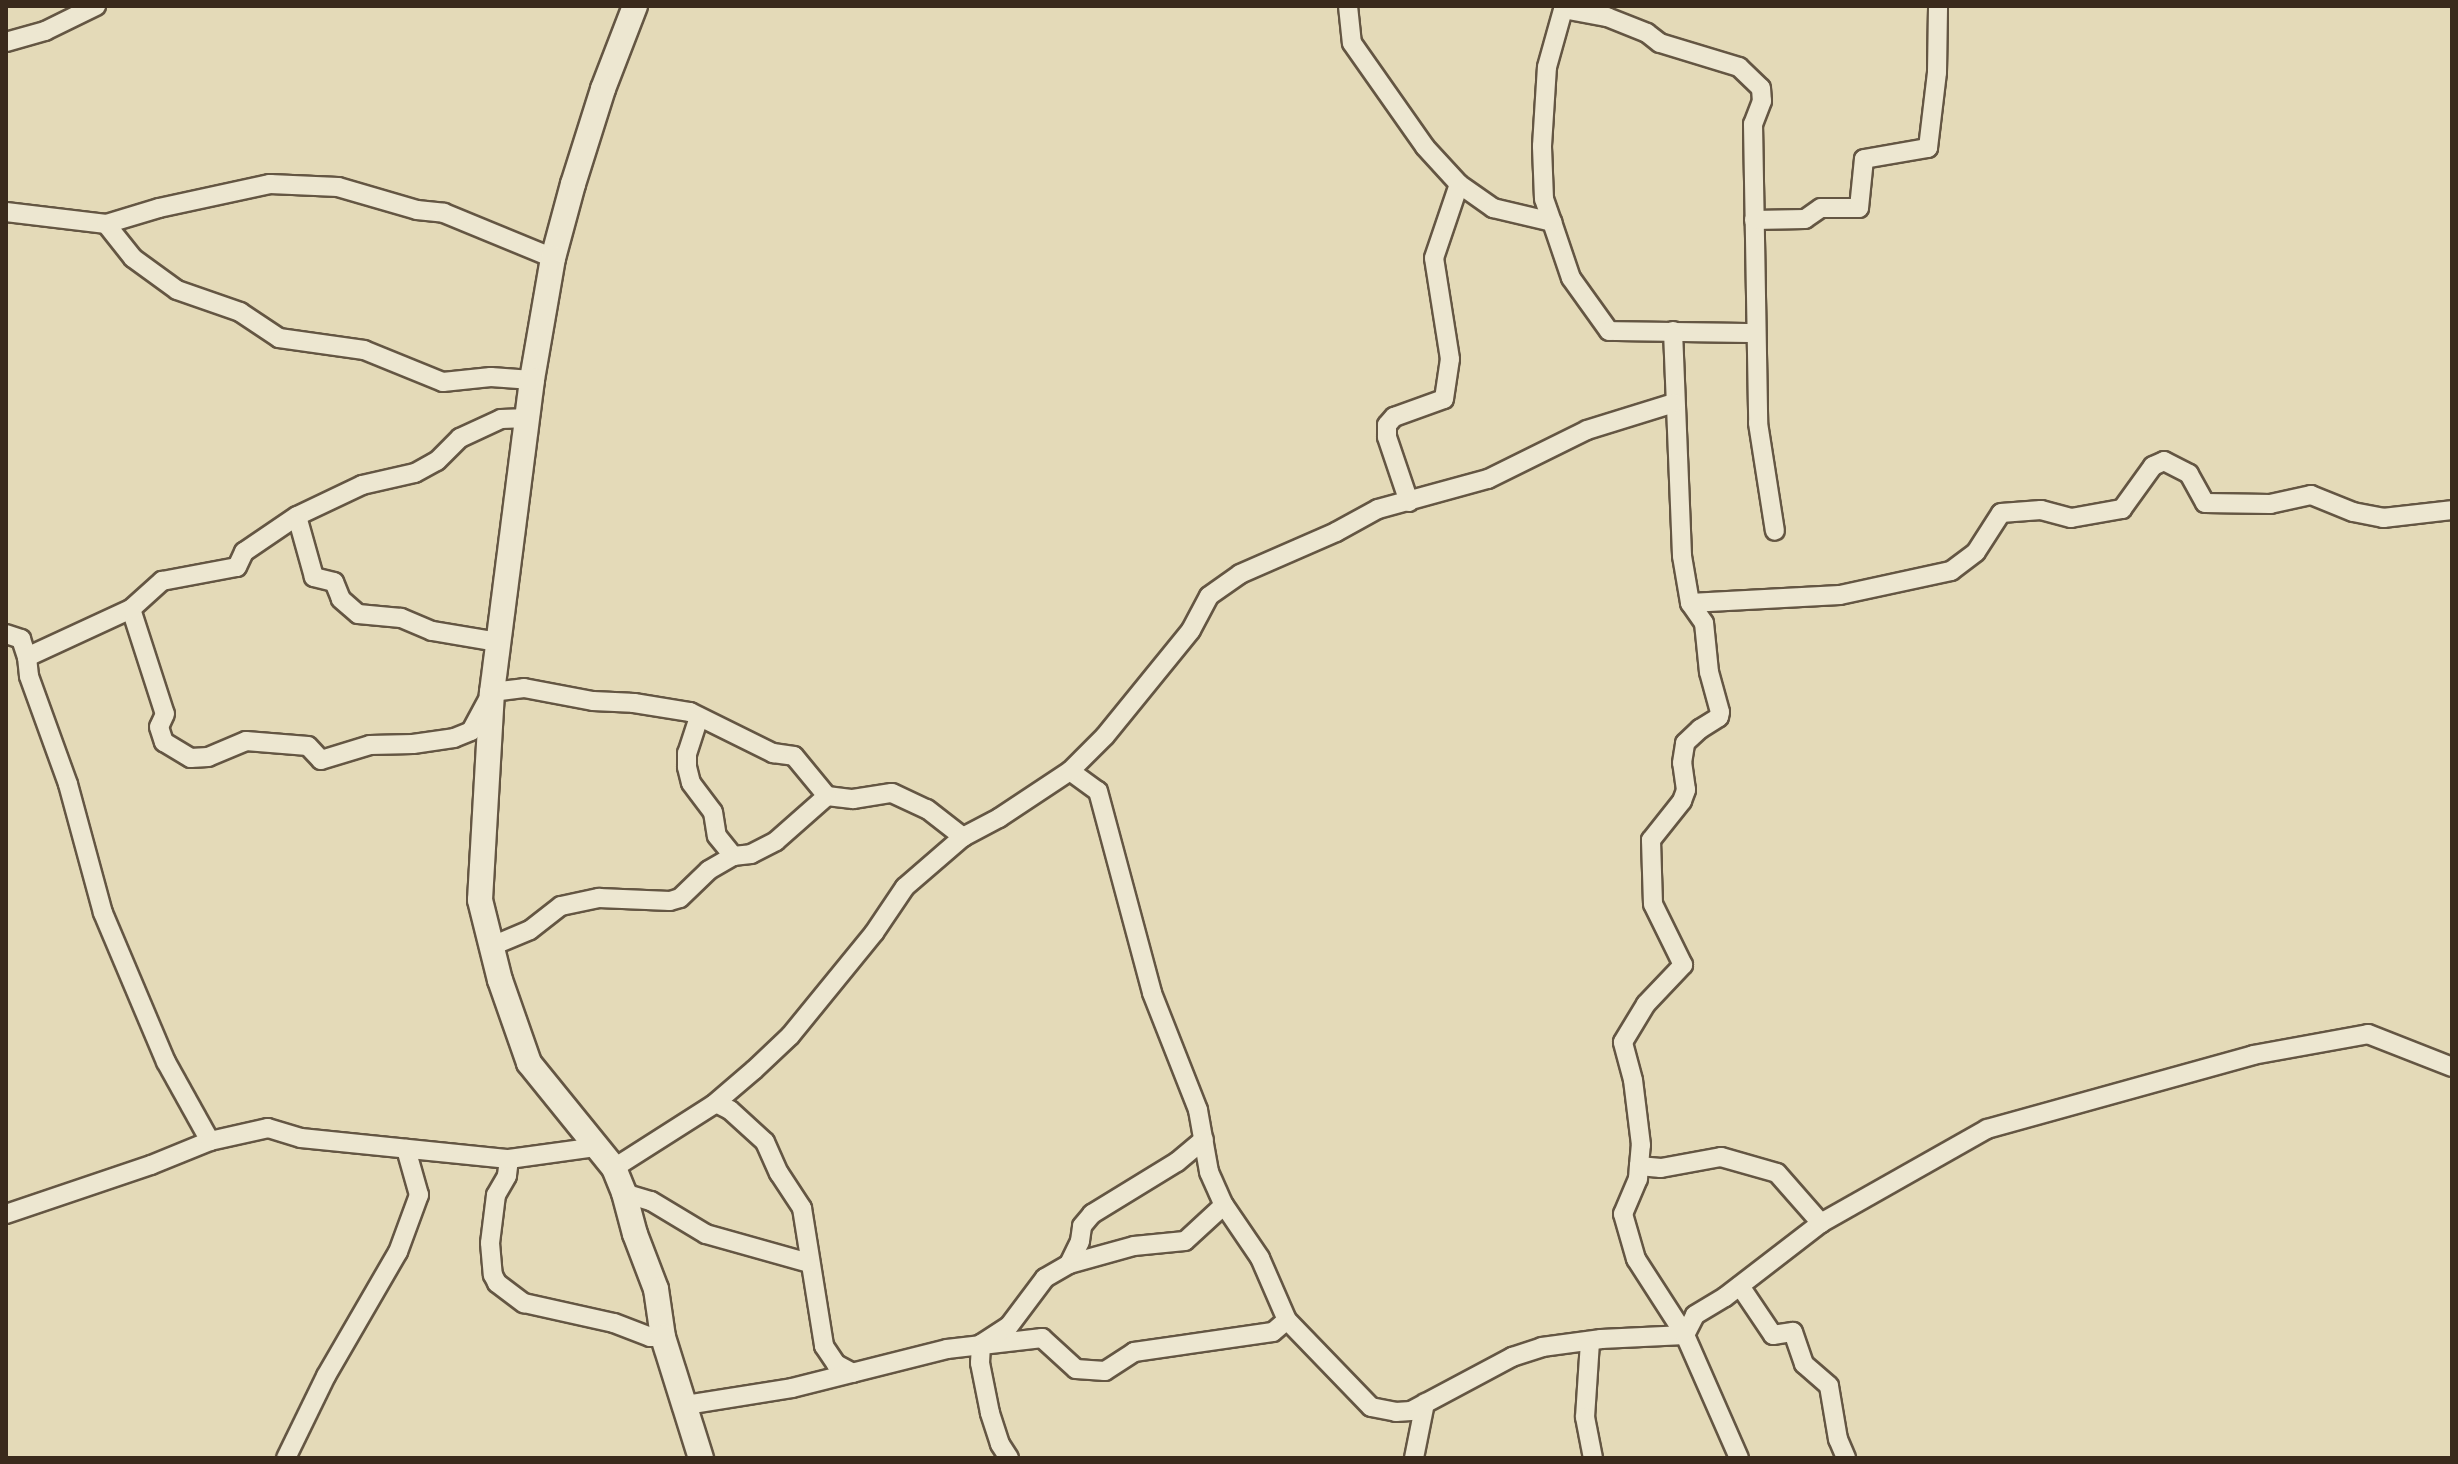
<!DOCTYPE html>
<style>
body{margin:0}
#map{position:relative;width:2458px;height:1464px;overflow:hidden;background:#e4dab8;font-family:"IM FELL Double Pica",serif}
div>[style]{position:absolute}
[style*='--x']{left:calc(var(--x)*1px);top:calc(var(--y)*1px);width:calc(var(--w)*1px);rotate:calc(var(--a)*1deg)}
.roads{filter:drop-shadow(2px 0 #645643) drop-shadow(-2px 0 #645643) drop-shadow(0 2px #645643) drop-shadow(0 -2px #645643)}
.minor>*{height:18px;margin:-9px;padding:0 9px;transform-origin:9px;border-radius:9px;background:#ede7d1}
.tertiary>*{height:24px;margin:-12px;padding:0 12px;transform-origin:12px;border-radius:12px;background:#ede7d1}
span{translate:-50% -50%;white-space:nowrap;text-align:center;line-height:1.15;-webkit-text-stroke:6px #ede7d1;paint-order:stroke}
.frame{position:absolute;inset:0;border:8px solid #3a2a1c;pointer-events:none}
</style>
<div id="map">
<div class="roads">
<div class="minor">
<div style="--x:1348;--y:6;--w:37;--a:84"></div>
<div style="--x:1352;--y:43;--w:127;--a:54.9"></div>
<div style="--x:1425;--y:147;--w:50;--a:47.4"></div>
<div style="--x:1459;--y:184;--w:42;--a:35.2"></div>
<div style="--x:1493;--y:208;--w:61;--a:13.3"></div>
<div style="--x:1552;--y:222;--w:59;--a:71.3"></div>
<div style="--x:1571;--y:278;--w:65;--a:54.4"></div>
<div style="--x:1609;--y:331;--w:147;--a:0.8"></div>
<div style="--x:1563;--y:9;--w:45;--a:10.3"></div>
<div style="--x:1607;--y:17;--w:43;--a:21.8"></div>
<div style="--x:1647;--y:33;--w:16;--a:38"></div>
<div style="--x:1660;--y:43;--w:83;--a:16.9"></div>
<div style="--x:1739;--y:67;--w:30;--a:44"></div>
<div style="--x:1761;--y:88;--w:13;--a:86"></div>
<div style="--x:1762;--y:101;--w:25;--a:111"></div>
<div style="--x:1753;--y:124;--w:299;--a:89"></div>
<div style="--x:1758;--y:423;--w:109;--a:81.1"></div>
<div style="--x:6;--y:42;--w:41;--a:-15.8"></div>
<div style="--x:45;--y:31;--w:57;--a:-26.1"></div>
<div style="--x:6;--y:212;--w:101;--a:6.8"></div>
<div style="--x:106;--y:224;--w:43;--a:51.5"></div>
<div style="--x:133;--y:258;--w:54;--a:36"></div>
<div style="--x:177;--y:290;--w:67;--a:19.2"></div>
<div style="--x:240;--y:312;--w:47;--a:33.7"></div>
<div style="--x:279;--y:338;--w:86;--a:8"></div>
<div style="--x:364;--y:350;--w:85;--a:22.1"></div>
<div style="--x:443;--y:382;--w:48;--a:-5.9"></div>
<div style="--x:491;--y:377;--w:41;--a:4.2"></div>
<div style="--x:1754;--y:220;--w:51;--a:-1.1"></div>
<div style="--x:1805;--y:219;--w:19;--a:-35"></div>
<div style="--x:1821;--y:208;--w:38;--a:0"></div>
<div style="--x:1859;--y:208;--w:49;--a:-84.2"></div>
<div style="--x:1864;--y:159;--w:65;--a:-9.8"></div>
<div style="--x:1928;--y:148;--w:77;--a:-83.2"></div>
<div style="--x:1937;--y:72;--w:66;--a:-89.1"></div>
<div style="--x:1552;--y:222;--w:24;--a:-109"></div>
<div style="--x:1544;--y:199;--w:53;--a:-92.2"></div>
<div style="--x:1542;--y:146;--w:79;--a:-86.4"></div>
<div style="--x:1547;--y:67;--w:63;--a:-74.4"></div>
<div style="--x:106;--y:224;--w:55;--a:-16.8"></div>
<div style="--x:159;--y:208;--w:114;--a:-12.2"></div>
<div style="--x:270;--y:184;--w:68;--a:2.5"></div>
<div style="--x:338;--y:187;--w:82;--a:16.2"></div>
<div style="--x:417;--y:210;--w:27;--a:6"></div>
<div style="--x:444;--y:213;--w:118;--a:22.4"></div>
<div style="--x:1673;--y:331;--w:225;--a:87.7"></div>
<div style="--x:1682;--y:556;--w:48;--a:80.3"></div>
<div style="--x:1690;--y:603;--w:150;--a:-3.1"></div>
<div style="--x:1840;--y:595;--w:114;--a:-12.2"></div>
<div style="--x:1951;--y:571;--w:31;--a:-37"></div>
<div style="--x:1976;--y:552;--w:46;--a:-57.3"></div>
<div style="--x:2001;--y:513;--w:40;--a:-4.3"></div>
<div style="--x:2041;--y:510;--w:31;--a:15"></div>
<div style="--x:2071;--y:518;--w:52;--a:-10"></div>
<div style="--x:2122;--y:509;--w:53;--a:-54.2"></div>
<div style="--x:2153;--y:466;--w:12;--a:-24"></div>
<div style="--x:2164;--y:461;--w:28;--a:27"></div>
<div style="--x:2189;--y:474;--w:33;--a:61"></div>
<div style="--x:2205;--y:503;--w:65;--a:0.9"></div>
<div style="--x:2270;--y:504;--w:42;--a:-12.4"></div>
<div style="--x:2311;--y:495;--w:45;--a:22"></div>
<div style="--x:2353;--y:512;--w:31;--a:11"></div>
<div style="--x:2383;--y:518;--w:69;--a:-6.6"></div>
<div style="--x:1409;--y:502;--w:69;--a:-108.7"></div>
<div style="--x:1387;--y:437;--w:12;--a:-90"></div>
<div style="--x:1387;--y:425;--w:11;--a:-49"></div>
<div style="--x:1394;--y:417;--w:53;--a:-19.8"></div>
<div style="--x:1444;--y:399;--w:40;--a:-81.5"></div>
<div style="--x:1450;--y:359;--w:102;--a:-99"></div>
<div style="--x:1434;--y:258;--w:78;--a:-71.3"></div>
<div style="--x:131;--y:609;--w:110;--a:72.1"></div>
<div style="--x:165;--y:714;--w:14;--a:115"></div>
<div style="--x:159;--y:727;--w:16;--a:72"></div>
<div style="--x:164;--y:742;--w:31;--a:31"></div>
<div style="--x:191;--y:758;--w:17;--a:-3"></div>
<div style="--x:208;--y:757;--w:41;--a:-22.8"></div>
<div style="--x:246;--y:741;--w:62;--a:4.6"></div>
<div style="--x:308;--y:746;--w:19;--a:47"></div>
<div style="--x:321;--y:760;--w:51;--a:-17"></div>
<div style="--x:370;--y:745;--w:43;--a:-1.3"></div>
<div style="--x:413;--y:744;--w:41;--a:-8.3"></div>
<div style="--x:454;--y:738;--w:18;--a:-22"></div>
<div style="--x:471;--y:731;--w:44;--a:-61.7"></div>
<div style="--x:492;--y:692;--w:32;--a:-7"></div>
<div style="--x:524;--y:688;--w:70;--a:10.7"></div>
<div style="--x:593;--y:701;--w:41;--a:2.8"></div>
<div style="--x:634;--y:703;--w:57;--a:9.1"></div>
<div style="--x:690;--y:712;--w:93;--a:26.3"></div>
<div style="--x:773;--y:753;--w:21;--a:8"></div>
<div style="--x:794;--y:756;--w:52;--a:50.5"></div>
<div style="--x:827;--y:796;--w:26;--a:7"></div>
<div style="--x:853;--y:799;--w:39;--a:-9"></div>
<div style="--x:892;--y:793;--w:38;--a:25"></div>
<div style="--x:927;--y:809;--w:46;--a:37.9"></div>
<div style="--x:6;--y:634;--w:16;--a:18"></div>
<div style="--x:21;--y:639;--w:19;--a:72"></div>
<div style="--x:498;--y:642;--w:67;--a:-170.5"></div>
<div style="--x:432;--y:631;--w:34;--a:-157"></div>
<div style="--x:401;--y:618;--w:43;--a:-174.7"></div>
<div style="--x:358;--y:614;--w:23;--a:-139"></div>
<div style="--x:341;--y:599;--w:18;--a:-112"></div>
<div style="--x:334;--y:582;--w:21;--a:-166"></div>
<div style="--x:314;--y:577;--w:63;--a:-105.6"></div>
<div style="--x:297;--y:516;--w:72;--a:-25.5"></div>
<div style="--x:362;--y:485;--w:54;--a:-12.8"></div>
<div style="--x:415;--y:473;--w:25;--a:-29"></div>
<div style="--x:437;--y:461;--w:33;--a:-45"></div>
<div style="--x:460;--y:438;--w:45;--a:-24.9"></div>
<div style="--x:501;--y:419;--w:28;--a:-2"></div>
<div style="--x:699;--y:717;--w:38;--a:108"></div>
<div style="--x:687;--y:753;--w:14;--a:90"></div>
<div style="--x:687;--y:767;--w:16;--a:76"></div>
<div style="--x:691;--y:783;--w:36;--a:53"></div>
<div style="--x:713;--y:812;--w:24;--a:81"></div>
<div style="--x:717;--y:836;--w:26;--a:51"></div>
<div style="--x:733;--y:856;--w:18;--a:-6"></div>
<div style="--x:751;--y:854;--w:28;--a:-27"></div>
<div style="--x:776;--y:841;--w:68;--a:-41.4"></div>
<div style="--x:1070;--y:771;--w:34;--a:36"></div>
<div style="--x:1098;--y:791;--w:209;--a:75"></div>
<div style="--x:1152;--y:993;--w:126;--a:68.5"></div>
<div style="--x:1198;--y:1110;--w:63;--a:79.9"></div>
<div style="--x:1209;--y:1172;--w:36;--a:66"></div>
<div style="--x:1224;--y:1205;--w:64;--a:55.8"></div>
<div style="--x:1260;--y:1258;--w:68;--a:66.5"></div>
<div style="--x:1287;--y:1320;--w:121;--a:46"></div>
<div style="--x:1371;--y:1407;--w:25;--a:11"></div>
<div style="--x:1396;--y:1412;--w:15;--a:-4"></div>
<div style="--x:1411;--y:1411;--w:115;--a:-28.1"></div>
<div style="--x:1512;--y:1357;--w:32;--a:-18"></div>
<div style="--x:1542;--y:1347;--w:60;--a:-7.7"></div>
<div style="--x:1601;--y:1339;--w:84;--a:-2.7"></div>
<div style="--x:1685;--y:1335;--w:22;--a:-63"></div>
<div style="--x:1695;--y:1315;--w:35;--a:-31"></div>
<div style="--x:1725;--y:1297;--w:121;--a:-37.6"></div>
<div style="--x:1821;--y:1223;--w:191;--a:-29.5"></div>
<div style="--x:1987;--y:1129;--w:276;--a:-15.5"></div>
<div style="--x:2253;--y:1055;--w:117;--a:-10.3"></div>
<div style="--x:2368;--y:1034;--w:90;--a:21.4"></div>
<div style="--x:492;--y:946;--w:41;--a:-22.8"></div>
<div style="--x:530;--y:930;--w:39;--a:-38"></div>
<div style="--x:561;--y:906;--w:39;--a:-12"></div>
<div style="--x:599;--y:898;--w:71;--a:2.4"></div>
<div style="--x:670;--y:901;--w:10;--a:-17"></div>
<div style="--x:680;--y:898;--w:40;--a:-44"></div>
<div style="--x:709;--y:870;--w:28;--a:-30"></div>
<div style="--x:716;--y:1103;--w:16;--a:27"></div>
<div style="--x:730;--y:1110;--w:47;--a:42.4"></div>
<div style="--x:765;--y:1142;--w:34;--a:66"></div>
<div style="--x:779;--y:1173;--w:42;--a:56.7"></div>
<div style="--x:802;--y:1208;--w:140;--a:80.9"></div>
<div style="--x:824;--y:1346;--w:22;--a:56"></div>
<div style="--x:836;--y:1364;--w:19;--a:28"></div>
<div style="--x:210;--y:1141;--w:90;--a:-119.1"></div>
<div style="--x:166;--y:1062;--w:162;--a:-112.9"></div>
<div style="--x:103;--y:913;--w:134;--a:-105.2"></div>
<div style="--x:68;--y:784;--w:115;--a:-109.9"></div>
<div style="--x:29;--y:676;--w:19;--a:-96"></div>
<div style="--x:27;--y:657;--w:115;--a:-24.8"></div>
<div style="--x:131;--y:609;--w:42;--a:-42.1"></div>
<div style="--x:162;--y:581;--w:76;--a:-10.6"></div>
<div style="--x:237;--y:567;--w:17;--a:-65"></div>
<div style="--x:244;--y:552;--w:64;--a:-34.2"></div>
<div style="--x:509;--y:1159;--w:17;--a:97"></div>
<div style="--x:507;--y:1176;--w:22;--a:120"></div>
<div style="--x:496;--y:1195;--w:48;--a:97.1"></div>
<div style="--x:490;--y:1243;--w:32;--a:85"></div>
<div style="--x:493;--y:1275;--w:9;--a:63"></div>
<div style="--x:497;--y:1283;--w:34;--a:37"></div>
<div style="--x:524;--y:1303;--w:92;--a:12.5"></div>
<div style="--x:614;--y:1323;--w:39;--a:21"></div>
<div style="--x:650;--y:1337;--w:13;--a:0"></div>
<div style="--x:1639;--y:1166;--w:21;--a:-85"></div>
<div style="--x:1641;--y:1145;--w:65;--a:-97"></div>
<div style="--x:1633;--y:1080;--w:39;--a:-105"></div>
<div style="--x:1623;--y:1042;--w:44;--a:-58.8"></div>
<div style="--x:1646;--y:1004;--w:54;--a:-46.5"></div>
<div style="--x:1683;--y:965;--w:68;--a:-116.2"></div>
<div style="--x:1653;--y:904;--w:64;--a:-91.8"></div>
<div style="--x:1651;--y:840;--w:50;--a:-51.5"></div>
<div style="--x:1682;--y:801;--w:12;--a:-70"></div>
<div style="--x:1686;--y:790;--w:27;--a:-98"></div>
<div style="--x:1682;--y:763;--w:20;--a:-81"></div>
<div style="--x:1685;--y:743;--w:21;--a:-43"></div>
<div style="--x:1700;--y:729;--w:22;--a:-32"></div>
<div style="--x:1719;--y:717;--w:5;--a:-79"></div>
<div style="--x:1720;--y:712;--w:41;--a:-105.4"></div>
<div style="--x:1709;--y:672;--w:49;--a:-95.8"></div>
<div style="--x:1704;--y:623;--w:24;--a:-125"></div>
<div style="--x:614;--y:1168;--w:117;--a:-32.5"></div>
<div style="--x:713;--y:1105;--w:54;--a:-40.5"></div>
<div style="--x:754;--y:1070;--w:50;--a:-43.4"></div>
<div style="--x:790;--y:1036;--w:133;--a:-50.8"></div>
<div style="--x:874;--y:933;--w:55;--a:-56"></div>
<div style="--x:905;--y:887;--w:77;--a:-40.8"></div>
<div style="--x:963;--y:837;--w:41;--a:-27.8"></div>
<div style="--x:999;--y:818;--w:85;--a:-33.5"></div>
<div style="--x:1070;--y:771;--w:49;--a:-45"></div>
<div style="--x:1105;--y:736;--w:136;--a:-50.9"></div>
<div style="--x:1191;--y:630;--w:38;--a:-62"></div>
<div style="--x:1209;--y:596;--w:38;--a:-35"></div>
<div style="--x:1240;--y:574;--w:105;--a:-23.6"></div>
<div style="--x:1336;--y:532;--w:48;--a:-28.7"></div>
<div style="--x:1378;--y:509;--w:114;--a:-15.3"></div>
<div style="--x:1488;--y:479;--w:110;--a:-26.3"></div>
<div style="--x:1587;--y:430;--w:91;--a:-17.2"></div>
<div style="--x:624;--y:1193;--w:28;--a:17"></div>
<div style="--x:651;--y:1201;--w:64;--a:31"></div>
<div style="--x:706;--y:1234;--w:107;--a:15.7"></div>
<div style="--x:6;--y:1214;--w:153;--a:-18.7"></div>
<div style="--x:151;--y:1165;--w:64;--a:-22.1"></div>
<div style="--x:210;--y:1141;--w:59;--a:-12.6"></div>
<div style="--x:268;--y:1128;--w:34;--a:17"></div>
<div style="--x:301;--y:1138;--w:209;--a:5.8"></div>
<div style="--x:509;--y:1159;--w:89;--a:-7.8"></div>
<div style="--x:1069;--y:1264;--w:25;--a:-64"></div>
<div style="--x:1080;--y:1241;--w:15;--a:-82"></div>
<div style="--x:1082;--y:1226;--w:16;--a:-50"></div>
<div style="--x:1092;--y:1214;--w:100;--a:-31.5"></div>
<div style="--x:1177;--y:1162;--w:35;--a:-40"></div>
<div style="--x:1740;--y:1286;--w:59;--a:56"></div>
<div style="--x:1773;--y:1335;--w:20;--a:-9"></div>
<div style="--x:1793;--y:1332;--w:34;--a:71"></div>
<div style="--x:1804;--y:1364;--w:33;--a:41"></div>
<div style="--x:1829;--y:1386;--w:54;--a:80.4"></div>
<div style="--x:1838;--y:1439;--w:21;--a:67"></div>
<div style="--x:1590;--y:1342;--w:75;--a:93.8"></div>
<div style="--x:1585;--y:1417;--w:42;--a:79"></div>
<div style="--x:686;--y:1405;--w:107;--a:-9.1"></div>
<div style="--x:792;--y:1388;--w:160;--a:-14.1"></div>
<div style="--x:947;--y:1349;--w:96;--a:-6.6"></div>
<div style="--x:1042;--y:1338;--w:46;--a:42.4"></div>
<div style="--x:1076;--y:1369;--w:29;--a:4"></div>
<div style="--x:1105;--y:1371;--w:35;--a:-33"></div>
<div style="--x:1134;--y:1352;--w:140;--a:-8.2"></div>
<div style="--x:1273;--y:1332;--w:18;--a:-41"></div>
<div style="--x:286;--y:1458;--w:91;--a:-64"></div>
<div style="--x:326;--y:1376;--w:143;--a:-59.9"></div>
<div style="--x:398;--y:1252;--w:61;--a:-69.8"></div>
<div style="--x:419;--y:1195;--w:48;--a:-105.8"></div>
<div style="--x:1009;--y:1458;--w:17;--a:-123"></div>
<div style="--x:1000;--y:1444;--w:33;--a:-108"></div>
<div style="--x:990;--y:1413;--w:51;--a:-101.3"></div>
<div style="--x:980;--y:1363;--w:19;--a:-87"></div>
<div style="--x:981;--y:1344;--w:33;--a:-33"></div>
<div style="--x:1009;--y:1326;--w:60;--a:-53.1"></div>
<div style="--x:1045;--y:1278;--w:28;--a:-30"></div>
<div style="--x:1069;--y:1264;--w:67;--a:-15.5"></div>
<div style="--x:1134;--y:1246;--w:51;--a:-5.6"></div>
<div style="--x:1185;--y:1241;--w:53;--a:-42.7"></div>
<div style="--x:1414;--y:1458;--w:56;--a:-78.7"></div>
<div style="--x:1739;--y:1458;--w:134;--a:-113.7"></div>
<div style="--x:1685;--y:1335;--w:90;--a:-122.8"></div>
<div style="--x:1636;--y:1259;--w:47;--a:-106.1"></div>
<div style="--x:1623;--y:1214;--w:38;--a:-67"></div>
<div style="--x:1638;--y:1179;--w:13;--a:-86"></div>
<div style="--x:1639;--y:1166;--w:22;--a:5"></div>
<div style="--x:1661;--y:1168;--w:61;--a:-10.4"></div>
<div style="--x:1721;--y:1157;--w:58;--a:15.9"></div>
<div style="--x:1777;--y:1173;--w:67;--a:48.7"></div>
</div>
<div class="tertiary">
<div style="--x:635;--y:6;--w:89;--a:111.1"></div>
<div style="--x:603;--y:89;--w:100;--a:107.5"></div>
<div style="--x:573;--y:184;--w:77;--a:105.1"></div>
<div style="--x:553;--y:258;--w:124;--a:99.8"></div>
<div style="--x:532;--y:380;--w:315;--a:97.3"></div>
<div style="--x:492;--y:692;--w:208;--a:93.3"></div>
<div style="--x:480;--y:900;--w:82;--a:76"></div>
<div style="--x:500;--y:980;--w:88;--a:70.7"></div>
<div style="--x:529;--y:1063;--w:135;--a:51"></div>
<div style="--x:614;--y:1168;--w:27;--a:68"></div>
<div style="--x:624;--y:1193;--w:42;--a:75"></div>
<div style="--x:635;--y:1234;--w:59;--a:69.1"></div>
<div style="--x:656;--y:1289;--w:49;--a:81.7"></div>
<div style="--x:663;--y:1337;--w:127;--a:72.6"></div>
</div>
</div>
<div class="frame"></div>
</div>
